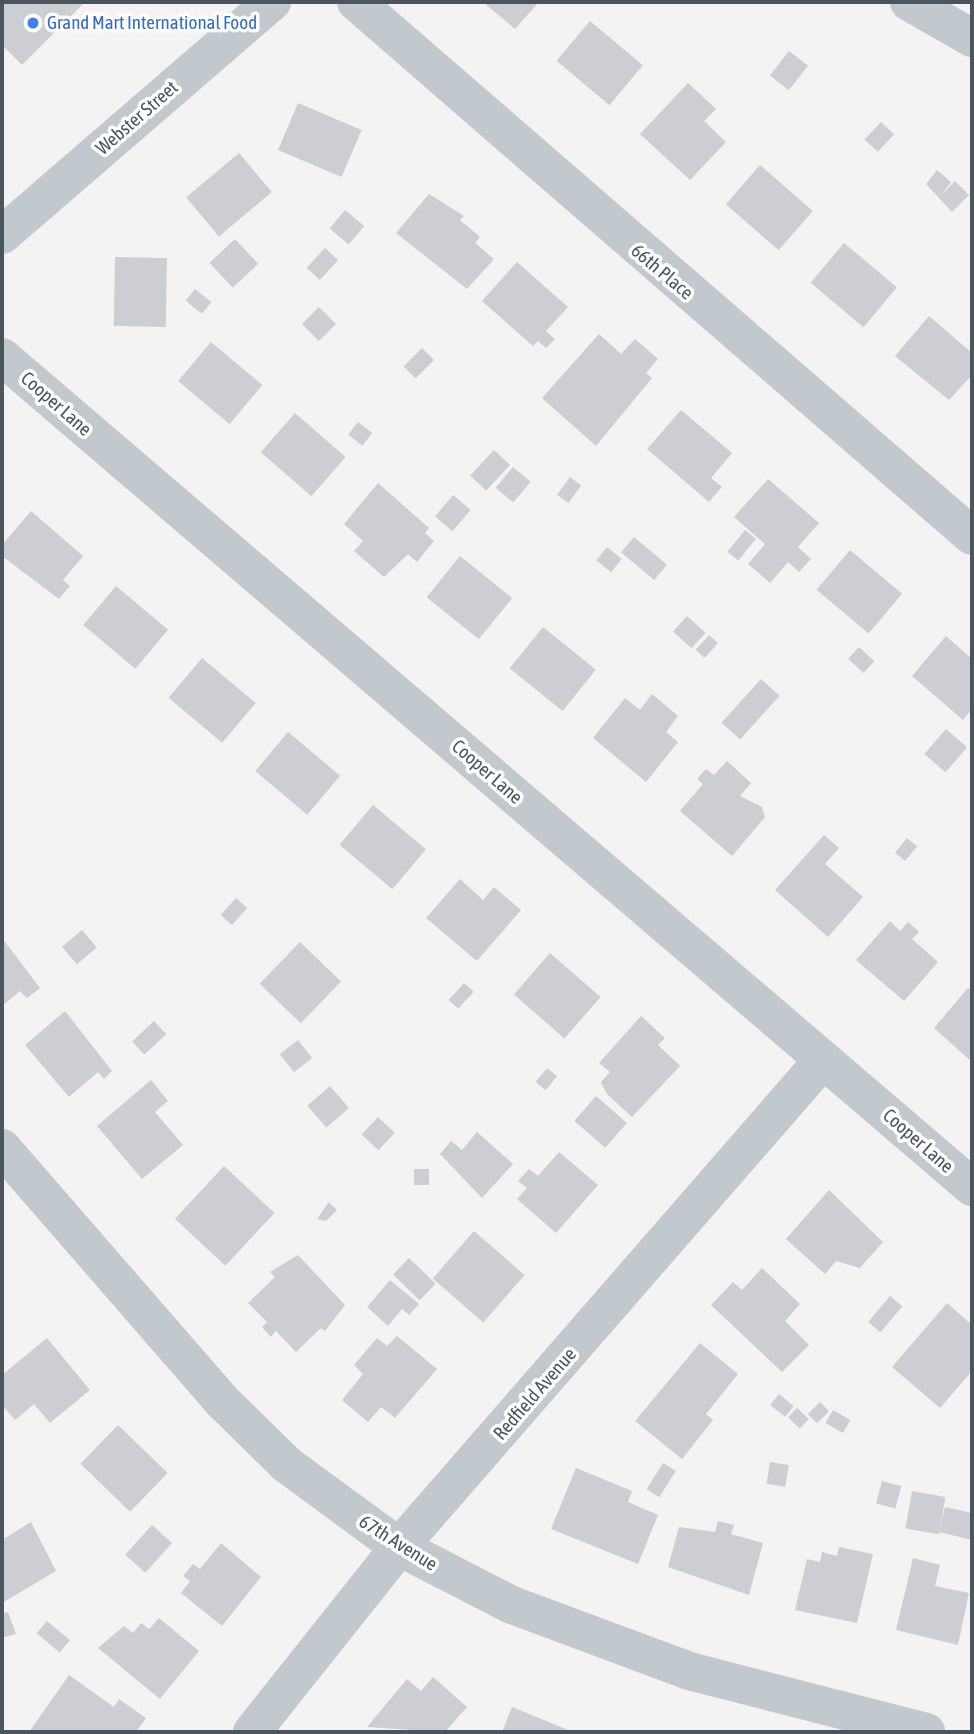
<!DOCTYPE html>
<style>
body{margin:0}
#map{position:relative;width:974px;height:1734px;overflow:hidden;background:#f4f2f2;font-family:"Asap Condensed",sans-serif}
div>[style]{position:absolute}
[style*='--x']{left:calc(var(--x)*1px);top:calc(var(--y)*1px);width:calc(var(--w)*1px);rotate:calc(var(--a)*1deg)}
.building>*{inset:0;background:#ccced4;transform-origin:0 0}
.street>*{height:38px;margin:-19px;padding:0 19px;transform-origin:19px;border-radius:19px;background:#c1c9cf}
.dots>*{width:19px;height:19px;translate:-50% -50%;box-sizing:border-box;border:4px solid #fff;border-radius:50%}
span{translate:-50% -50%;white-space:nowrap;text-align:center;line-height:1.15;-webkit-text-stroke:7px #fff;paint-order:stroke}
.shop-label{font-size:19px;color:#366cbe}
.left{translate:0 -50%;text-align:left}
.street-label{font-size:19px;color:#4b555e}
.frame{position:absolute;inset:0;border:4px solid #4b555e;pointer-events:none}
</style>
<div id="map">
<div class="building">
<div style="clip-path:polygon(2px 2px,85px 2px,22px 65px,2px 45px)"></div>
<div style="clip-path:polygon(483px 2px,539px 2px,515px 29px)"></div>
<div style="left:590px;top:21px;width:69px;height:52px;rotate:40deg"></div>
<div style="left:789px;top:51px;width:24px;height:31px;rotate:38deg"></div>
<div style="clip-path:polygon(688px 83px,716px 109px,704px 121px,726px 142px,690px 180px,640px 134px)"></div>
<div style="left:298px;top:103px;width:69px;height:51px;rotate:23deg"></div>
<div style="left:881px;top:122px;width:18px;height:24px;rotate:43deg"></div>
<div style="left:239px;top:153px;width:51px;height:69px;rotate:50deg"></div>
<div style="left:760px;top:165px;width:70px;height:52px;rotate:41deg"></div>
<div style="clip-path:polygon(937px 170px,951px 182px,942px 194px,955px 181px,969px 195px,952px 212px,926px 184px)"></div>
<div style="clip-path:polygon(429px 194px,464px 216px,460px 220px,480px 237px,475px 243px,494px 259px,467px 289px,396px 233px)"></div>
<div style="left:345px;top:210px;width:25px;height:24px;rotate:40deg"></div>
<div style="left:235px;top:239px;width:34px;height:35px;rotate:47deg"></div>
<div style="left:844px;top:243px;width:69px;height:52px;rotate:40deg"></div>
<div style="left:325px;top:248px;width:18px;height:27px;rotate:43deg"></div>
<div style="left:115px;top:257px;width:52px;height:69px;rotate:1deg"></div>
<div style="clip-path:polygon(517px 262px,568px 307px,546px 331px,555px 339px,546px 348px,538px 341px,533px 346px,482px 301px)"></div>
<div style="left:195px;top:289px;width:21px;height:15px;rotate:39deg"></div>
<div style="left:319px;top:307px;width:24px;height:24px;rotate:45deg"></div>
<div style="clip-path:polygon(929px 316px,972px 353px,972px 375px,949px 400px,895px 356px)"></div>
<div style="clip-path:polygon(599px 334px,621px 354px,635px 339px,658px 359px,646px 373px,652px 378px,596px 446px,542px 398px)"></div>
<div style="left:211px;top:342px;width:67px;height:51px;rotate:40deg"></div>
<div style="left:422px;top:348px;width:17px;height:26px;rotate:45deg"></div>
<div style="clip-path:polygon(681px 410px,732px 453px,711px 478px,722px 487px,709px 502px,647px 449px)"></div>
<div style="left:295px;top:413px;width:67px;height:52px;rotate:41deg"></div>
<div style="left:358px;top:422px;width:18px;height:16px;rotate:38deg"></div>
<div style="left:494px;top:450px;width:22px;height:35px;rotate:43deg"></div>
<div style="left:513px;top:467px;width:23px;height:27px;rotate:40deg"></div>
<div style="left:570px;top:477px;width:14px;height:22px;rotate:36deg"></div>
<div style="clip-path:polygon(768px 479px,819px 523px,798px 547px,811px 559px,799px 572px,788px 562px,770px 583px,748px 564px,765px 544px,734px 517px)"></div>
<div style="clip-path:polygon(378px 483px,429px 528px,425px 533px,434px 541px,417px 562px,408px 554px,384px 577px,354px 551px,363px 541px,344px 524px)"></div>
<div style="left:453px;top:495px;width:23px;height:28px;rotate:40deg"></div>
<div style="clip-path:polygon(31px 511px,83px 556px,63px 580px,70px 586px,59px 599px,2px 556px,2px 545px)"></div>
<div style="left:745px;top:530px;width:14px;height:28px;rotate:39deg"></div>
<div style="left:634px;top:537px;width:43px;height:20px;rotate:40deg"></div>
<div style="left:607px;top:547px;width:19px;height:17px;rotate:39deg"></div>
<div style="left:850px;top:550px;width:68px;height:52px;rotate:40deg"></div>
<div style="left:460px;top:556px;width:67px;height:53px;rotate:39deg"></div>
<div style="left:116px;top:586px;width:68px;height:51px;rotate:40deg"></div>
<div style="left:687px;top:616px;width:25px;height:21px;rotate:42deg"></div>
<div style="left:543px;top:627px;width:68px;height:53px;rotate:39deg"></div>
<div style="left:709px;top:635px;width:12px;height:20px;rotate:42deg"></div>
<div style="clip-path:polygon(946px 636px,972px 659px,972px 709px,963px 720px,912px 676px)"></div>
<div style="left:859px;top:647px;width:21px;height:16px;rotate:43deg"></div>
<div style="left:202px;top:658px;width:70px;height:52px;rotate:40deg"></div>
<div style="left:761px;top:679px;width:25px;height:59px;rotate:42deg"></div>
<div style="clip-path:polygon(652px 694px,678px 716px,666px 732px,678px 742px,646px 782px,593px 738px,625px 698px,640px 710px)"></div>
<div style="left:946px;top:729px;width:28px;height:33px;rotate:41deg"></div>
<div style="left:288px;top:732px;width:68px;height:51px;rotate:40deg"></div>
<div style="clip-path:polygon(727px 761px,751px 783px,740px 796px,762px 807px,765px 817px,732px 856px,680px 811px,703px 784px,697px 779px,706px 769px,714px 775px)"></div>
<div style="left:373px;top:805px;width:69px;height:52px;rotate:40deg"></div>
<div style="clip-path:polygon(824px 835px,839px 848px,825px 864px,863px 897px,828px 937px,775px 890px)"></div>
<div style="left:907px;top:838px;width:13px;height:19px;rotate:39deg"></div>
<div style="clip-path:polygon(460px 879px,483px 900px,494px 887px,521px 910px,477px 961px,426px 918px)"></div>
<div style="left:236px;top:898px;width:15px;height:23px;rotate:42deg"></div>
<div style="clip-path:polygon(890px 921px,900px 931px,908px 922px,919px 932px,912px 939px,938px 962px,904px 1001px,856px 960px)"></div>
<div style="left:82px;top:930px;width:23px;height:26px;rotate:50deg"></div>
<div style="clip-path:polygon(2px 938px,40px 988px,27px 998px,20px 991px,2px 1006px)"></div>
<div style="left:300px;top:942px;width:57px;height:58px;rotate:44deg"></div>
<div style="left:550px;top:953px;width:67px;height:55px;rotate:41deg"></div>
<div style="left:464px;top:983px;width:13px;height:23px;rotate:42deg"></div>
<div style="clip-path:polygon(968px 988px,972px 991px,972px 1062px,934px 1028px)"></div>
<div style="clip-path:polygon(65px 1011px,112px 1071px,104px 1079px,98px 1072px,69px 1097px,25px 1045px)"></div>
<div style="clip-path:polygon(641px 1016px,665px 1038px,658px 1045px,680px 1066px,632px 1117px,607px 1094px,601px 1082px,610px 1072px,599px 1063px)"></div>
<div style="left:154px;top:1021px;width:18px;height:30px;rotate:47deg"></div>
<div style="left:298px;top:1040px;width:23px;height:23px;rotate:52deg"></div>
<div style="left:547px;top:1068px;width:13px;height:18px;rotate:39deg"></div>
<div style="clip-path:polygon(151px 1080px,168px 1101px,155px 1112px,183px 1145px,142px 1179px,97px 1126px)"></div>
<div style="left:330px;top:1086px;width:29px;height:30px;rotate:49deg"></div>
<div style="left:596px;top:1096px;width:41px;height:33px;rotate:41deg"></div>
<div style="left:378px;top:1117px;width:23px;height:24px;rotate:43deg"></div>
<div style="clip-path:polygon(477px 1132px,513px 1164px,482px 1198px,440px 1154px,451px 1141px,462px 1150px)"></div>
<div style="clip-path:polygon(559px 1152px,598px 1185px,556px 1233px,517px 1199px,527px 1188px,518px 1181px,529px 1169px,538px 1176px)"></div>
<div style="left:224px;top:1166px;width:69px;height:72px;rotate:43deg"></div>
<div style="left:414px;top:1169px;width:15px;height:16px"></div>
<div style="clip-path:polygon(829px 1190px,883px 1242px,860px 1268px,836px 1261px,825px 1274px,786px 1239px)"></div>
<div style="clip-path:polygon(329px 1202px,337px 1210px,326px 1221px,317px 1219px)"></div>
<div style="left:474px;top:1231px;width:67px;height:63px;rotate:41deg"></div>
<div style="clip-path:polygon(298px 1255px,345px 1305px,325px 1331px,321px 1328px,296px 1352px,276px 1331px,271px 1337px,262px 1327px,267px 1322px,248px 1303px,275px 1277px,270px 1272px)"></div>
<div style="left:409px;top:1258px;width:37px;height:23px;rotate:44deg"></div>
<div style="clip-path:polygon(762px 1268px,800px 1304px,785px 1321px,809px 1345px,782px 1372px,711px 1305px,733px 1282px,742px 1290px)"></div>
<div style="clip-path:polygon(390px 1280px,419px 1304px,409px 1315px,402px 1309px,388px 1326px,367px 1307px)"></div>
<div style="left:890px;top:1296px;width:16px;height:34px;rotate:40deg"></div>
<div style="clip-path:polygon(947px 1303px,972px 1325px,972px 1371px,940px 1408px,892px 1367px)"></div>
<div style="clip-path:polygon(397px 1336px,437px 1369px,395px 1418px,381px 1407px,368px 1422px,342px 1400px,363px 1374px,354px 1365px,377px 1338px,387px 1346px)"></div>
<div style="clip-path:polygon(47px 1338px,90px 1390px,50px 1423px,34px 1404px,15px 1420px,2px 1405px,2px 1375px)"></div>
<div style="clip-path:polygon(700px 1343px,738px 1374px,706px 1414px,713px 1420px,682px 1459px,635px 1421px)"></div>
<div style="left:779px;top:1394px;width:19px;height:14px;rotate:39deg"></div>
<div style="left:820px;top:1402px;width:13px;height:17px;rotate:45deg"></div>
<div style="left:797px;top:1408px;width:16px;height:13px;rotate:43deg"></div>
<div style="left:833px;top:1410px;width:20px;height:15px;rotate:30deg"></div>
<div style="left:118px;top:1425px;width:69px;height:54px;rotate:44deg"></div>
<div style="left:770px;top:1462px;width:19px;height:22px;rotate:9deg"></div>
<div style="left:663px;top:1463px;width:15px;height:31px;rotate:32deg"></div>
<div style="clip-path:polygon(576px 1468px,632px 1491px,628px 1502px,658px 1515px,638px 1564px,551px 1529px)"></div>
<div style="left:882px;top:1481px;width:20px;height:23px;rotate:15deg"></div>
<div style="left:912px;top:1491px;width:34px;height:38px;rotate:10deg"></div>
<div style="clip-path:polygon(945px 1507px,972px 1513px,972px 1540px,939px 1532px)"></div>
<div style="clip-path:polygon(718px 1521px,734px 1525px,731px 1534px,763px 1543px,749px 1595px,668px 1567px,679px 1527px,715px 1532px)"></div>
<div style="clip-path:polygon(31px 1522px,56px 1571px,2px 1603px,2px 1540px)"></div>
<div style="left:152px;top:1525px;width:27px;height:40px;rotate:42deg"></div>
<div style="clip-path:polygon(221px 1543px,261px 1577px,222px 1626px,181px 1593px,190px 1581px,183px 1576px,193px 1564px,200px 1569px)"></div>
<div style="clip-path:polygon(839px 1547px,873px 1554px,857px 1623px,795px 1610px,807px 1559px,820px 1562px,822px 1552px,837px 1556px)"></div>
<div style="clip-path:polygon(913px 1558px,940px 1565px,935px 1586px,969px 1593px,958px 1645px,896px 1630px)"></div>
<div style="clip-path:polygon(8px 1612px,16px 1634px,2px 1638px,2px 1614px)"></div>
<div style="clip-path:polygon(159px 1618px,199px 1651px,160px 1699px,98px 1648px,124px 1626px,133px 1633px,141px 1623px,149px 1629px)"></div>
<div style="left:47px;top:1621px;width:30px;height:16px;rotate:40deg"></div>
<div style="clip-path:polygon(69px 1675px,114px 1707px,119px 1699px,146px 1718px,136px 1732px,29px 1732px)"></div>
<div style="clip-path:polygon(433px 1677px,467px 1707px,445px 1732px,367px 1727px,407px 1679px,421px 1691px)"></div>
<div style="clip-path:polygon(512px 1707px,573px 1732px,502px 1732px)"></div>
</div>
<div class="street">
<div style="--x:356;--y:2;--w:815;--a:40.92"></div>
<div style="--x:909;--y:2;--w:73;--a:29.7"></div>
<div style="--x:2;--y:235;--w:357;--a:-40.8"></div>
<div style="--x:2;--y:357;--w:1277;--a:40.55"></div>
<div style="--x:2;--y:1148;--w:335;--a:49"></div>
<div style="--x:222;--y:1401;--w:90;--a:44.5"></div>
<div style="--x:286;--y:1464;--w:140;--a:36.3"></div>
<div style="--x:399;--y:1547;--w:127;--a:27.2"></div>
<div style="--x:512;--y:1605;--w:189;--a:20.4"></div>
<div style="--x:689;--y:1671;--w:245;--a:14.4"></div>
<div style="--x:252;--y:1732;--w:236;--a:-51.5"></div>
<div style="--x:399;--y:1547;--w:646;--a:-48.96"></div>
</div>
<div class="dots">
<div style="left:33px;top:23px;background:#3f7fe0"></div>
</div>
<div class="shop-label">
<span class="left" style="left:47px;top:23px">Grand Mart International Food</span>
</div>
<div class="street-label">
<span style="left:137px;top:118px;rotate:-41deg">Webster Street</span>
<span style="left:662px;top:272px;rotate:40deg">66th Place</span>
<span style="left:56px;top:404px;rotate:41deg">Cooper Lane</span>
<span style="left:487px;top:772px;rotate:41deg">Cooper Lane</span>
<span style="left:918px;top:1141px;rotate:41deg">Cooper Lane</span>
<span style="left:535px;top:1394px;rotate:-49deg">Redfield Avenue</span>
<span style="left:398px;top:1543px;rotate:32deg">67th Avenue</span>
</div>
<div class="frame"></div>
</div>
